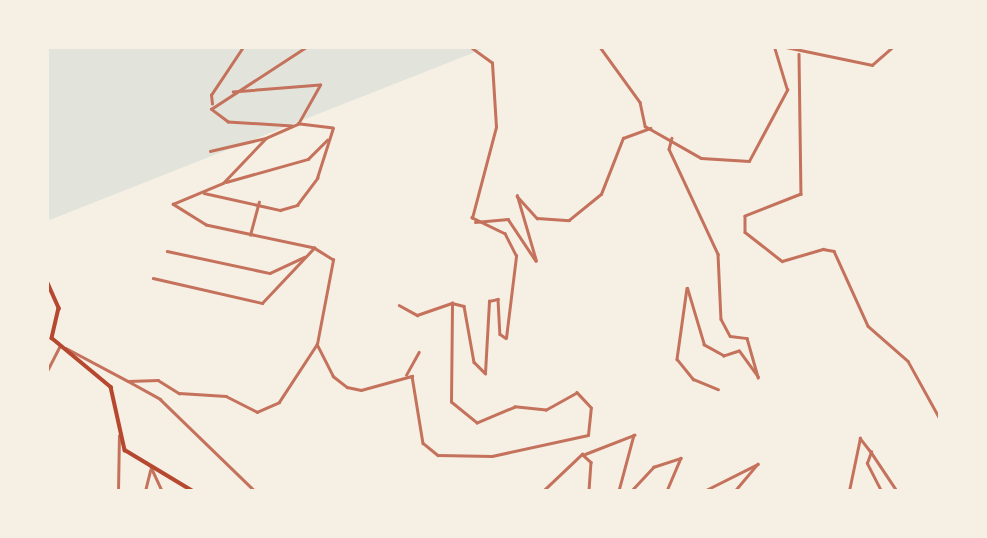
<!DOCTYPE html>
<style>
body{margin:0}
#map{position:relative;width:987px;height:538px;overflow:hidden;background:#f6efe4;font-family:"PT Sans",sans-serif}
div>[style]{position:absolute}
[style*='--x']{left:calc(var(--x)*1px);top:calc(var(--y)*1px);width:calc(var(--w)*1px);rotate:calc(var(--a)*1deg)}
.green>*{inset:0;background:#e2e4dc}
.minor>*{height:2.5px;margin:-1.25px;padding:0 1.25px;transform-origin:1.25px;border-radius:1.25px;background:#c5725c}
.secondary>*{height:3.5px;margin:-1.75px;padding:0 1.75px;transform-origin:1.75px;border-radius:1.75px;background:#b5482f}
span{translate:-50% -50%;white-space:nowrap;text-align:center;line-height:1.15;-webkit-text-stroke:5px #f6efe4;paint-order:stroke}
.frame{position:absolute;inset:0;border:49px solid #f6efe4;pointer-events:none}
</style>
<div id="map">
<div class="green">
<div style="clip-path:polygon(47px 47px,488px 47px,47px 221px)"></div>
</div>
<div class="minor">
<div style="--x:600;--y:47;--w:68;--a:54"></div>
<div style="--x:640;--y:102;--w:25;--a:78"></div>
<div style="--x:645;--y:126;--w:64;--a:29.7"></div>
<div style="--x:701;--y:158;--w:48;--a:3.6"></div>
<div style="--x:749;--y:161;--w:81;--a:-61.8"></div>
<div style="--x:787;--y:90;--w:45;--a:-106.8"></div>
<div style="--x:786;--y:47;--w:88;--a:11.8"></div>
<div style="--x:872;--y:65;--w:28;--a:-41"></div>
<div style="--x:799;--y:54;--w:140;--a:89.2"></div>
<div style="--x:801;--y:194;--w:60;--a:158.6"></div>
<div style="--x:745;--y:216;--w:16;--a:90"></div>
<div style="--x:745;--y:232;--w:47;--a:38.1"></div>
<div style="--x:782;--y:261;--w:43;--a:-16.3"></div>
<div style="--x:823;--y:249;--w:11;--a:10"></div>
<div style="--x:834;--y:251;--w:82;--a:65.6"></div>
<div style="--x:868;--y:326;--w:53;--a:41.2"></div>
<div style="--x:908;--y:361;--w:66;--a:61.1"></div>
<div style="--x:212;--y:104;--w:9;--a:-96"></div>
<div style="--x:211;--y:95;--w:58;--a:-56.3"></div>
<div style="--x:292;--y:126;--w:64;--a:-176.4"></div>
<div style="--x:228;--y:122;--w:21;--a:-143"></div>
<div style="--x:211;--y:109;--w:113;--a:-33.1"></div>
<div style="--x:672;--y:138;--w:11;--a:105"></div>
<div style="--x:669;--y:149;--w:116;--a:65"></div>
<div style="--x:718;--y:254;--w:65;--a:87.4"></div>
<div style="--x:721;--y:319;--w:19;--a:62"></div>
<div style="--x:730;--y:336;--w:17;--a:7"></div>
<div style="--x:747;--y:338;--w:41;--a:74.2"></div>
<div style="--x:758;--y:377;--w:32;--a:-126"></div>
<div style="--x:739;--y:351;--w:16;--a:162"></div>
<div style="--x:724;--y:356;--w:23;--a:-151"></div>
<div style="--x:704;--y:345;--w:59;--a:-106.6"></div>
<div style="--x:210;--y:151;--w:57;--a:-13.1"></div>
<div style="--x:226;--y:182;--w:85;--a:-15.7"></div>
<div style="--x:308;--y:159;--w:27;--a:-45"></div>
<div style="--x:204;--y:193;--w:78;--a:12.6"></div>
<div style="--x:280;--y:210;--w:18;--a:-16"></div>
<div style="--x:297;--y:205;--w:34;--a:-53"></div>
<div style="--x:317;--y:178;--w:52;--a:-72.3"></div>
<div style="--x:333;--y:128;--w:35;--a:-173"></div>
<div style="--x:298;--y:124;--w:45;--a:-60.6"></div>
<div style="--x:320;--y:85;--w:87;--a:175.4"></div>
<div style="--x:475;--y:222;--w:33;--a:-5"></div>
<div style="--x:508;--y:219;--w:50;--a:56.3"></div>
<div style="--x:536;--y:261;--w:68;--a:-106.3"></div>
<div style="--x:517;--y:196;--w:30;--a:48"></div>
<div style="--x:537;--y:218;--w:32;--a:4"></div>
<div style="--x:569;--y:220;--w:41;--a:-39.1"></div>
<div style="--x:601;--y:194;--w:60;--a:-68.6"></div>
<div style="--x:623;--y:138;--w:29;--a:-20"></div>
<div style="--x:250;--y:235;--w:34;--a:-75"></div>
<div style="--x:167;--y:251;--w:105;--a:12.1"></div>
<div style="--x:270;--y:273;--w:38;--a:-25"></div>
<div style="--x:153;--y:278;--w:112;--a:12.9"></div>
<div style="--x:262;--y:303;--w:76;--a:-46.6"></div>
<div style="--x:687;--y:288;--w:72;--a:98"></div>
<div style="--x:677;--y:359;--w:26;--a:51"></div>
<div style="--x:693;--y:379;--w:27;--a:22"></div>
<div style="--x:399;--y:305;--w:21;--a:29"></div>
<div style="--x:417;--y:315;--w:37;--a:-19"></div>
<div style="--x:317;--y:344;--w:36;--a:63"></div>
<div style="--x:333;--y:376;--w:18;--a:38"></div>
<div style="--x:347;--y:387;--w:14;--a:12"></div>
<div style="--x:361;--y:390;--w:53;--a:-15.4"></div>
<div style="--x:412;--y:376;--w:68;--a:80.7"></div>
<div style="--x:423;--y:443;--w:19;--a:39"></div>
<div style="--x:438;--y:455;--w:54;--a:1.1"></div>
<div style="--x:492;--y:456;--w:98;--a:-12.3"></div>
<div style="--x:588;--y:435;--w:27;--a:-84"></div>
<div style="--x:591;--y:408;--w:21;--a:-133"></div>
<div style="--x:577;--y:393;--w:35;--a:151"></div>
<div style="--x:546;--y:410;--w:31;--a:-174"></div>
<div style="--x:515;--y:407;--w:41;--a:157.2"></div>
<div style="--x:477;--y:423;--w:33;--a:-141"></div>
<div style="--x:451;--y:402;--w:99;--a:-89.4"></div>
<div style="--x:452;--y:303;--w:12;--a:14"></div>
<div style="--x:464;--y:306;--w:57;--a:79.9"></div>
<div style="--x:474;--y:362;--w:16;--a:45"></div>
<div style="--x:485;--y:373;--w:72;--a:-86.8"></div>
<div style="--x:489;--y:301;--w:9;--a:-13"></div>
<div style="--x:498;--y:299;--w:35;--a:87"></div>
<div style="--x:500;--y:334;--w:7;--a:34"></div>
<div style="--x:506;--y:338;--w:83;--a:-83"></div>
<div style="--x:516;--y:256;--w:25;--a:-117"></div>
<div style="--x:505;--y:234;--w:37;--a:-154"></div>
<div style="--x:472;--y:218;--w:94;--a:-75.2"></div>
<div style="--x:496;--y:127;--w:64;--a:-93.6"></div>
<div style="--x:492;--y:63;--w:27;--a:-144"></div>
<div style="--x:66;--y:348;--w:70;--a:28"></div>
<div style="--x:128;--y:381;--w:30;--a:-2"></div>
<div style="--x:158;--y:380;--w:25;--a:32"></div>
<div style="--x:179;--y:393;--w:47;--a:3.7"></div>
<div style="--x:226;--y:396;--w:35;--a:27"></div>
<div style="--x:257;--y:412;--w:24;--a:-24"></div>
<div style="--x:279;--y:402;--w:69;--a:-56.8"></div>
<div style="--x:317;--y:344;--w:86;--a:-79.2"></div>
<div style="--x:333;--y:260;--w:22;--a:-148"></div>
<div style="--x:314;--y:248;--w:110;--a:-168"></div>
<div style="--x:206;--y:225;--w:39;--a:-148"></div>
<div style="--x:173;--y:204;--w:54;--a:-22.8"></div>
<div style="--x:223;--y:183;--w:62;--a:-46.3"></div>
<div style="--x:266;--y:138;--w:35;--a:-24"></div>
<div style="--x:47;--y:371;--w:28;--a:-63"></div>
<div style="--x:406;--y:375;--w:26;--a:-61"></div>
<div style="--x:128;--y:381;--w:37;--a:29"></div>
<div style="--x:160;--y:399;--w:132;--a:44.1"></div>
<div style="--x:585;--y:454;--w:53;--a:-21.2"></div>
<div style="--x:634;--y:435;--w:58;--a:105"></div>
<div style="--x:151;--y:467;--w:26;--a:65"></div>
<div style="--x:118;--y:491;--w:55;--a:-89"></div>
<div style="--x:145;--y:491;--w:21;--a:-76"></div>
<div style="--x:543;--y:491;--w:54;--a:-43.5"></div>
<div style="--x:582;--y:454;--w:12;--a:42"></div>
<div style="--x:591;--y:462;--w:29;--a:94"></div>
<div style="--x:631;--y:491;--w:33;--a:-47"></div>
<div style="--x:653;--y:467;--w:29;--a:-18"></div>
<div style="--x:681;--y:458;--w:36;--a:113"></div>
<div style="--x:704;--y:491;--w:60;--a:-26.6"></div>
<div style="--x:758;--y:464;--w:35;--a:130"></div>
<div style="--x:849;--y:491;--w:54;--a:-78.3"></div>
<div style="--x:860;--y:438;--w:18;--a:52"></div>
<div style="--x:881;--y:491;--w:31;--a:-117"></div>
<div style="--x:867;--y:463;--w:12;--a:-70"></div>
<div style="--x:871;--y:452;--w:47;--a:56.3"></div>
</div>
<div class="secondary">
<div style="--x:47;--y:281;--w:30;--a:66"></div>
<div style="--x:59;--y:308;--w:31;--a:103"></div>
<div style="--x:52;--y:338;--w:77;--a:39.7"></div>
<div style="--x:111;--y:387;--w:65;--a:77.5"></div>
<div style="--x:125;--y:450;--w:79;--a:31.1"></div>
</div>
<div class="frame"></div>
</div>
